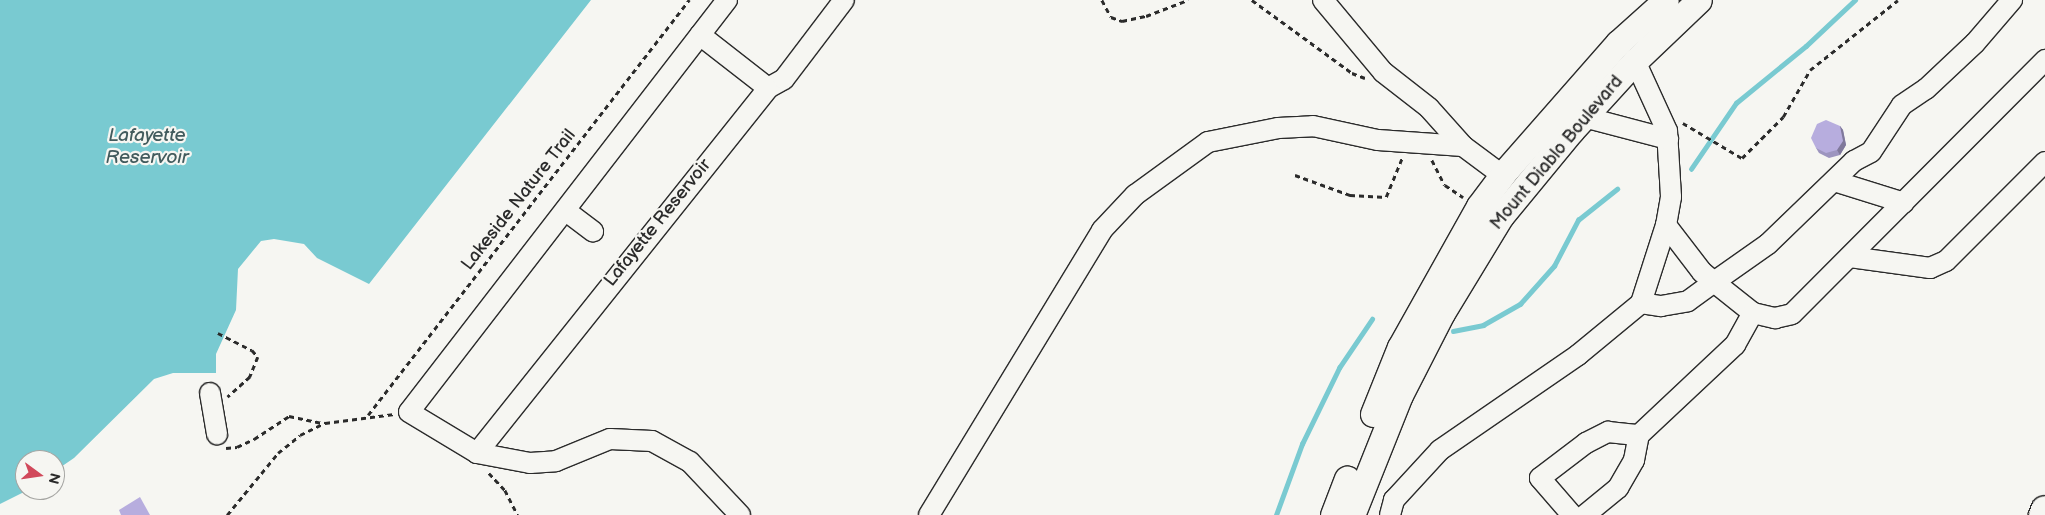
<!DOCTYPE html>
<style>
body{margin:0}
#map{position:relative;width:2045px;height:515px;overflow:hidden;background:#f6f6f2;font-family:"Balsamiq Sans",sans-serif}
div>[style]{position:absolute}
[style*='--x']{left:calc(var(--x)*1px);top:calc(var(--y)*1px);width:calc(var(--w)*1px);rotate:calc(var(--a)*1deg)}
.water>*{inset:0;background:#79cad1}
.stream>*{height:4.5px;margin:-2.25px;padding:0 2.25px;transform-origin:2.25px;border-radius:2.25px;background:#79cad1}
.path>*{height:2.5px;margin-top:-1.25px;transform-origin:0;background:repeating-linear-gradient(90deg,#2b2b2b 0 5px,transparent 0 9px)}
.roads{filter:drop-shadow(1px 0 #2b2b2b) drop-shadow(-1px 0 #2b2b2b) drop-shadow(0 1px #2b2b2b) drop-shadow(0 -1px #2b2b2b)}
.minor>*{height:20px;margin:-10px;padding:0 10px;transform-origin:10px;border-radius:10px;background:#f6f6f2}
.major>*{height:25px;margin:-12.5px;padding:0 12.5px;transform-origin:12.5px;border-radius:12.5px;background:#f6f6f2}
.highway>*{height:28px;margin:-14px;padding:0 14px;transform-origin:14px;border-radius:14px;background:#f6f6f2}
.wall>*{inset:0;background:#9d95bf}
.shaded-wall>*{inset:0;background:#80799b}
.building>*{inset:0;background:#b7adde}
span{translate:-50% -50%;white-space:nowrap;text-align:center;line-height:1.15;-webkit-text-stroke:4.5px #f6f6f2;paint-order:stroke}
.street-label{font-size:18px;color:#2b2b2b}
.water-label{font-size:19px;color:#425b5d;font-style:italic}
.north{position:absolute;left:15px;top:450px;width:50px;height:50px;box-sizing:border-box;background:#f6f6f2;border:1px solid #a5a5a2;border-radius:50%;rotate:104deg;font-size:14px;font-weight:700;line-height:20px;text-align:center;color:#2b2b2b}
.north::after{content:'';display:block;margin:auto;width:18px;height:22px;background:#d1495b;clip-path:polygon(50% 0,100% 100%,50% 72%,0 100%)}
</style>
<div id="map">
<div class="water">
<div style="clip-path:polygon(0 0,591px 0,369px 284px,317px 258px,304px 244px,274px 239px,261px 241px,238px 269px,236px 310px,216px 354px,216px 373px,173px 373px,154px 379px,74px 458px,55px 471px,55px 460px,25px 460px,25px 490px,28px 490px,0 504px)"></div>
</div>
<div class="stream">
<div style="--x:1691;--y:169;--w:80;--a:-55.7"></div>
<div style="--x:1736;--y:103;--w:90;--a:-39.2"></div>
<div style="--x:1806;--y:46;--w:67;--a:-43.2"></div>
<div style="--x:1453;--y:331;--w:31;--a:-11"></div>
<div style="--x:1483;--y:325;--w:43;--a:-29.6"></div>
<div style="--x:1520;--y:304;--w:51;--a:-48.2"></div>
<div style="--x:1554;--y:266;--w:52;--a:-62.4"></div>
<div style="--x:1578;--y:220;--w:50;--a:-38.5"></div>
<div style="--x:1276;--y:515;--w:76;--a:-69.9"></div>
<div style="--x:1302;--y:444;--w:85;--a:-64"></div>
<div style="--x:1339;--y:368;--w:59;--a:-56"></div>
</div>
<div class="path">
<div style="--x:1102;--y:0;--w:19;--a:62"></div>
<div style="--x:1111;--y:17;--w:12;--a:20"></div>
<div style="--x:1122;--y:21;--w:25;--a:-12"></div>
<div style="--x:1146;--y:16;--w:45;--a:-20.9"></div>
<div style="--x:1252;--y:0;--w:124;--a:36.1"></div>
<div style="--x:1352;--y:73;--w:14;--a:21"></div>
<div style="--x:1683;--y:123;--w:69;--a:30.7"></div>
<div style="--x:1742;--y:158;--w:58;--a:-45"></div>
<div style="--x:1783;--y:117;--w:54;--a:-60.1"></div>
<div style="--x:1810;--y:70;--w:112;--a:-38.5"></div>
<div style="--x:1432;--y:160;--w:28;--a:63"></div>
<div style="--x:1445;--y:185;--w:22;--a:34"></div>
<div style="--x:1295;--y:175;--w:59;--a:20"></div>
<div style="--x:1350;--y:195;--w:36;--a:3"></div>
<div style="--x:1386;--y:197;--w:42;--a:-67.7"></div>
<div style="--x:218;--y:333;--w:38;--a:27"></div>
<div style="--x:252;--y:350;--w:9;--a:49"></div>
<div style="--x:258;--y:357;--w:22;--a:112"></div>
<div style="--x:250;--y:377;--w:30;--a:138"></div>
<div style="--x:368;--y:415;--w:525;--a:-52.28"></div>
<div style="--x:226;--y:448;--w:11;--a:-5"></div>
<div style="--x:237;--y:447;--w:19;--a:-25"></div>
<div style="--x:254;--y:439;--w:42;--a:-33.3"></div>
<div style="--x:289;--y:416;--w:35;--a:12"></div>
<div style="--x:489;--y:473;--w:23;--a:47"></div>
<div style="--x:505;--y:490;--w:28;--a:63"></div>
<div style="--x:227;--y:515;--w:80;--a:-50.6"></div>
<div style="--x:278;--y:453;--w:28;--a:-39"></div>
<div style="--x:300;--y:435;--w:28;--a:-26"></div>
<div style="--x:325;--y:423;--w:70;--a:-7.4"></div>
</div>
<div class="roads">
<div class="minor">
<div style="--x:727;--y:0;--w:520;--a:127.66"></div>
<div style="--x:409;--y:412;--w:79;--a:31.1"></div>
<div style="--x:477;--y:453;--w:54;--a:10.7"></div>
<div style="--x:530;--y:463;--w:26;--a:-4"></div>
<div style="--x:556;--y:461;--w:58;--a:-22.2"></div>
<div style="--x:610;--y:439;--w:42;--a:2.7"></div>
<div style="--x:652;--y:441;--w:43;--a:28.9"></div>
<div style="--x:690;--y:462;--w:73;--a:46.7"></div>
<div style="--x:1323;--y:0;--w:94;--a:50.2"></div>
<div style="--x:1383;--y:72;--w:58;--a:38"></div>
<div style="--x:1429;--y:108;--w:51;--a:48.2"></div>
<div style="--x:1463;--y:146;--w:49;--a:36.6"></div>
<div style="--x:700;--y:35;--w:86;--a:37.9"></div>
<div style="--x:1635;--y:61;--w:77;--a:65.4"></div>
<div style="--x:1667;--y:131;--w:66;--a:86.5"></div>
<div style="--x:1671;--y:197;--w:28;--a:100"></div>
<div style="--x:1666;--y:225;--w:59;--a:52.5"></div>
<div style="--x:1702;--y:272;--w:16;--a:40"></div>
<div style="--x:1714;--y:282;--w:66;--a:-35.1"></div>
<div style="--x:1768;--y:244;--w:120;--a:-44"></div>
<div style="--x:1854;--y:161;--w:19;--a:-28"></div>
<div style="--x:1871;--y:152;--w:56;--a:-56.6"></div>
<div style="--x:1902;--y:105;--w:29;--a:-34"></div>
<div style="--x:1926;--y:89;--w:67;--a:-43.2"></div>
<div style="--x:1975;--y:43;--w:57;--a:-49.3"></div>
<div style="--x:1584;--y:117;--w:87;--a:14.7"></div>
<div style="--x:1834;--y:181;--w:73;--a:17.4"></div>
<div style="--x:566;--y:211;--w:34;--a:37"></div>
<div style="--x:1850;--y:257;--w:81;--a:7.8"></div>
<div style="--x:1930;--y:268;--w:17;--a:-24"></div>
<div style="--x:1946;--y:261;--w:140;--a:-45"></div>
<div style="--x:1641;--y:303;--w:20;--a:9"></div>
<div style="--x:1661;--y:306;--w:27;--a:-10"></div>
<div style="--x:1688;--y:301;--w:32;--a:-36"></div>
<div style="--x:1714;--y:282;--w:50;--a:38.5"></div>
<div style="--x:1753;--y:313;--w:23;--a:13"></div>
<div style="--x:1775;--y:318;--w:17;--a:-13"></div>
<div style="--x:1792;--y:314;--w:359;--a:-45.1"></div>
<div style="--x:210;--y:393;--w:42;--a:80.3"></div>
<div style="--x:477;--y:453;--w:467;--a:-51.4"></div>
<div style="--x:768;--y:88;--w:18;--a:-29"></div>
<div style="--x:784;--y:79;--w:99;--a:-52.8"></div>
<div style="--x:929;--y:515;--w:333;--a:-58.7"></div>
<div style="--x:1102;--y:230;--w:48;--a:-46.7"></div>
<div style="--x:1135;--y:195;--w:90;--a:-36"></div>
<div style="--x:1208;--y:142;--w:71;--a:-11.3"></div>
<div style="--x:1278;--y:128;--w:35;--a:-3"></div>
<div style="--x:1313;--y:126;--w:66;--a:12.2"></div>
<div style="--x:1378;--y:140;--w:85;--a:4"></div>
<div style="--x:1390;--y:515;--w:16;--a:-75"></div>
<div style="--x:1394;--y:500;--w:68;--a:-47.4"></div>
<div style="--x:1440;--y:450;--w:168;--a:-34.5"></div>
<div style="--x:1578;--y:355;--w:82;--a:-39.5"></div>
<div style="--x:1641;--y:303;--w:82;--a:-72.2"></div>
<div style="--x:1572;--y:515;--w:49;--a:-130.9"></div>
<div style="--x:1540;--y:478;--w:58;--a:-37.3"></div>
<div style="--x:1586;--y:443;--w:25;--a:-27"></div>
<div style="--x:1608;--y:432;--w:31;--a:6"></div>
<div style="--x:1585;--y:515;--w:43;--a:-39.3"></div>
<div style="--x:1618;--y:488;--w:32;--a:-60"></div>
<div style="--x:1634;--y:460;--w:25;--a:-79"></div>
<div style="--x:1639;--y:435;--w:132;--a:-43.2"></div>
<div style="--x:1735;--y:345;--w:37;--a:-61"></div>
</div>
<div class="major">
<div style="--x:1373;--y:414;--w:72;--a:-68.1"></div>
<div style="--x:1400;--y:347;--w:162;--a:-60.7"></div>
<div style="--x:1479;--y:206;--w:39;--a:-53"></div>
<div style="--x:1502;--y:175;--w:176;--a:-48.7"></div>
<div style="--x:1618;--y:43;--w:64;--a:-41.9"></div>
<div style="--x:1333;--y:515;--w:39;--a:-69"></div>
<div style="--x:1352;--y:515;--w:129;--a:-68.2"></div>
<div style="--x:1400;--y:395;--w:92;--a:-62.9"></div>
<div style="--x:1442;--y:313;--w:114;--a:-58.7"></div>
<div style="--x:1501;--y:216;--w:110;--a:-50.5"></div>
<div style="--x:1571;--y:131;--w:95;--a:-47.6"></div>
<div style="--x:1635;--y:61;--w:88;--a:-43.6"></div>
</div>
<div class="highway">
<div style="--x:2043;--y:515;--w:5;--a:-68"></div>
</div>
</div>
<div class="wall">
<div style="clip-path:polygon(1840px 126px,1843px 130px,1846px 145px,1840px 155px,1829px 158px,1819px 153px,1816px 148px)"></div>
</div>
<div class="shaded-wall">
<div style="clip-path:polygon(1840px 126px,1843px 130px,1846px 145px,1840px 155px,1837px 150px)"></div>
</div>
<div class="building">
<div style="clip-path:polygon(1826px 120px,1840px 126px,1843px 141px,1837px 150px,1826px 153px,1816px 148px,1811px 138px,1817px 124px)"></div>
<div style="clip-path:polygon(140px 497px,150px 515px,121px 515px,119px 510px)"></div>
</div>
<div class="street-label">
<span style="left:1557px;top:153px;rotate:-50deg">Mount Diablo Boulevard</span>
<span style="left:519px;top:200px;rotate:-52deg">Lakeside Nature Trail</span>
<span style="left:658px;top:223px;rotate:-51deg">Lafayette Reservoir</span>
</div>
<div class="water-label">
<span style="left:147px;top:147px">Lafayette<br>Reservoir</span>
</div>
<div class="north">N</div>
</div>
